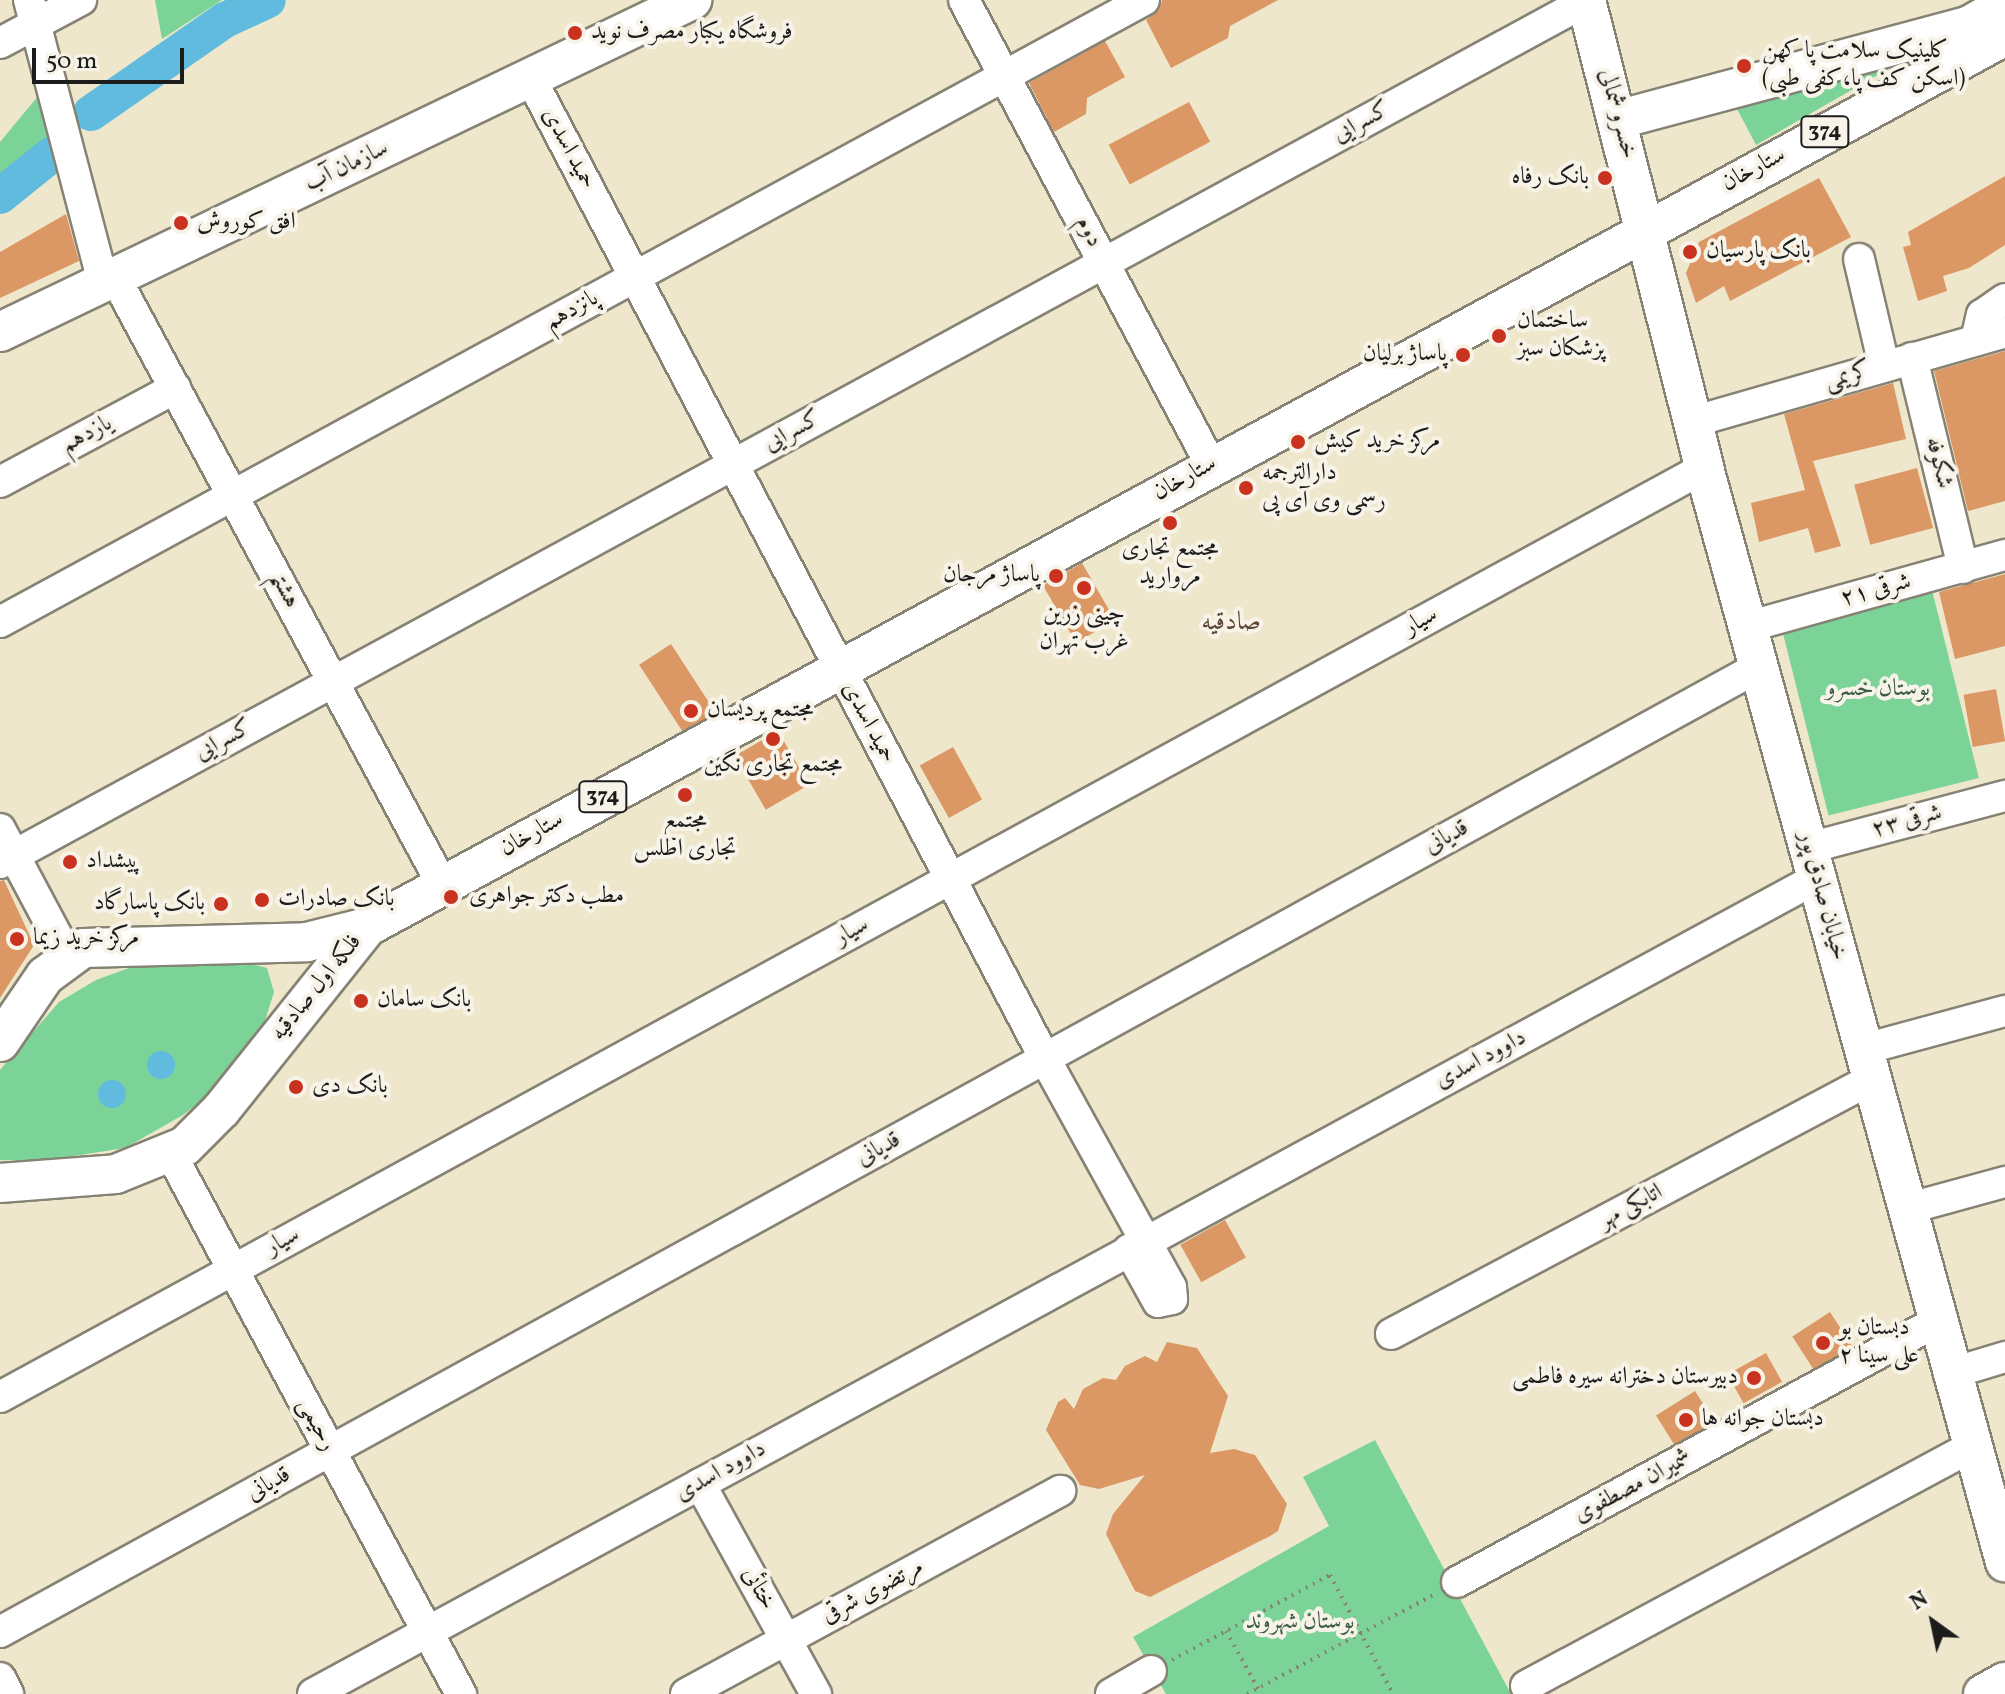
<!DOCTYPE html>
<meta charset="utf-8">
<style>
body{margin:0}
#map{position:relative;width:2005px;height:1694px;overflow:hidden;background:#efe7cc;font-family:Vollkorn,Amiri,serif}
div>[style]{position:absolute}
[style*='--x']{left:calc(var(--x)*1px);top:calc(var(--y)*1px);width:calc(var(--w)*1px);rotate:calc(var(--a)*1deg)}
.green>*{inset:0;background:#7bd398;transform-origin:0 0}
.water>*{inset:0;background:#61bbdf}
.round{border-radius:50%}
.river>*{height:36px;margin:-18px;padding:0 18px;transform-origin:18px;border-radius:18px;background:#61bbdf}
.building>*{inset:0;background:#db9764;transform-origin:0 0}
.path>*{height:4px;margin-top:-2px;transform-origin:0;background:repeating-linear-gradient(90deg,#868274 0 2px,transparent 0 8px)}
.roads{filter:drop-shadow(2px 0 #868274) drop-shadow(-2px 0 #868274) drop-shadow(0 2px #868274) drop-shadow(0 -2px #868274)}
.minor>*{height:30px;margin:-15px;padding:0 15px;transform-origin:15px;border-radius:15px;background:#fff}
.major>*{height:38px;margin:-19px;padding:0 19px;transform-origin:19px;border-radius:19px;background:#fff}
.dots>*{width:22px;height:22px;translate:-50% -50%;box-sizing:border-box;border:4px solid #f7f3e8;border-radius:50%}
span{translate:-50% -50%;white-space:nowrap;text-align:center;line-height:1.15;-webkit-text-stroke:8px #f7f3e8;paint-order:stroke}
.shield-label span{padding:2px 6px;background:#f7f3e8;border:2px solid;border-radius:6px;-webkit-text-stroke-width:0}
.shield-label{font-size:22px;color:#1c1c1c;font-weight:700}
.poi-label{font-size:24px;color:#1c1c1c}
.left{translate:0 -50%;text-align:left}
.right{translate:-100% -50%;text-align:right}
.street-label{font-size:24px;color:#1c1c1c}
.park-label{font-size:24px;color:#3d5c47}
.neighbourhood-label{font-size:26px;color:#5f4735}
.north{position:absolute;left:1893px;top:1582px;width:80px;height:80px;-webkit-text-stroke:6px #f7f3e8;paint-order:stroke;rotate:327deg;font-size:22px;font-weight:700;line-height:32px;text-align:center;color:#1c1c1c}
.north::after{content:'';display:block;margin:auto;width:28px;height:36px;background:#1c1c1c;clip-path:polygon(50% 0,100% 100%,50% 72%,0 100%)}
.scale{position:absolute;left:32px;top:48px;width:152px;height:36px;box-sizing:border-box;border:4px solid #1c1c1c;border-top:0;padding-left:10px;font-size:24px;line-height:28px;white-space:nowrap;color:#1c1c1c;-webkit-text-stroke:6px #f7f3e8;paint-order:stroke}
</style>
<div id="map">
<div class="green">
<div style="clip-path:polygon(155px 0,222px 0,162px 39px)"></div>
<div style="clip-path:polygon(1909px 57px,1756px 145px,1735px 105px)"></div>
<div style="clip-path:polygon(39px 95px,52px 138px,0 186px,0 142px)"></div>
<div style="left:1931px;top:586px;width:198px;height:155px;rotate:76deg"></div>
<div style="clip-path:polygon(236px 960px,267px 968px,274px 992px,262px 1030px,229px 1079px,183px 1115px,125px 1148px,42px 1161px,0 1160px,0 1070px,59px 1002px,96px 980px,140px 964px)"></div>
<div style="clip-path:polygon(1375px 1440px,1511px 1694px,1166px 1694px,1133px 1637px,1329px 1526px,1303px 1477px)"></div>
</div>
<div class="water">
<div class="round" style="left:147px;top:1051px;width:28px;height:28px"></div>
<div class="round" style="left:98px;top:1080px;width:28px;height:28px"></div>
</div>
<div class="river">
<div style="--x:91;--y:113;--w:163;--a:-34.8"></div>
<div style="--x:225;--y:20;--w:47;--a:-24.9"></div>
<div style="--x:0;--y:196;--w:65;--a:-38.8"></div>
</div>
<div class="building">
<div style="clip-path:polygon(1162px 0,1278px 0,1230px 26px,1228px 38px,1171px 68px,1146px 20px,1159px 10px)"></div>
<div style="clip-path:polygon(1105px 41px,1125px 77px,1087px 98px,1086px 114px,1054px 132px,1029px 83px)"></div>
<div style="left:1189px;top:102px;width:45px;height:91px;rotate:62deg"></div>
<div style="clip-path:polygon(2005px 176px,2005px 245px,1969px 268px,1943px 276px,1947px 291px,1918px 301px,1903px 247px,1911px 245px,1908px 232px)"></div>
<div style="clip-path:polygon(1819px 178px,1851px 237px,1730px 301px,1724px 286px,1696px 303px,1686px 273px,1699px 242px)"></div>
<div style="clip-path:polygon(66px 214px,79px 261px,0 298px,0 252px)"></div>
<div style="clip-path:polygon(2005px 351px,2005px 501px,1968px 511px,1934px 371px)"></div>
<div style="clip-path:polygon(1893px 383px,1906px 439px,1813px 461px,1841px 546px,1815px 553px,1808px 528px,1759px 542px,1751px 503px,1805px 490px,1784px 414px)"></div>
<div style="left:1917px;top:468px;width:62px;height:65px;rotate:75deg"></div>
<div style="left:1082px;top:563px;width:66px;height:45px;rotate:60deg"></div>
<div style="clip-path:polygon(2005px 574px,2005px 646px,1955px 659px,1939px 592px)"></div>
<div style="left:671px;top:644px;width:82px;height:38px;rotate:57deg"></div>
<div style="left:1996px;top:689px;width:53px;height:33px;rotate:80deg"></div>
<div style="left:778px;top:731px;width:62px;height:50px;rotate:60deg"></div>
<div style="left:953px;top:747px;width:60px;height:38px;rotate:61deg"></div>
<div style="clip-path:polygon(4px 880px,34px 945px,0 998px,0 881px)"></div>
<div style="left:1225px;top:1220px;width:43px;height:51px;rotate:61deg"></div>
<div style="left:1830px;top:1312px;width:42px;height:45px;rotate:57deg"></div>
<div style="clip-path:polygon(1167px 1342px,1197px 1348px,1228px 1396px,1210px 1453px,1234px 1449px,1255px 1455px,1287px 1504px,1278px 1531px,1270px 1536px,1150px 1597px,1135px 1591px,1106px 1534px,1113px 1514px,1145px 1475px,1099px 1489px,1080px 1485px,1046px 1430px,1058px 1402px,1065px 1398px,1074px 1409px,1083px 1389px,1103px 1378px,1116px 1380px,1125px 1366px,1145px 1356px,1157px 1362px)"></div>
<div style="left:1766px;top:1353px;width:33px;height:44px;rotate:61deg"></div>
<div style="left:1695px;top:1391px;width:36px;height:46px;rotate:58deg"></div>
</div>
<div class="path">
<div style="--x:1226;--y:1631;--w:72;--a:60.9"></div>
<div style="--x:1172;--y:1660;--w:179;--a:-28.3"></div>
<div style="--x:1330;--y:1575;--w:135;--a:62.1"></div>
<div style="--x:1247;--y:1694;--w:213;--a:-28"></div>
</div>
<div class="roads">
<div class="minor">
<div style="--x:29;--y:0;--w:293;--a:75.3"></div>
<div style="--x:964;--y:0;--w:527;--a:62.02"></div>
<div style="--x:0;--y:43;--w:92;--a:-28"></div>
<div style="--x:531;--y:79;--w:1107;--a:62.32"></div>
<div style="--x:1045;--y:1059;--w:260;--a:61.1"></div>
<div style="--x:1171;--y:1287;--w:12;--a:85"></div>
<div style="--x:1172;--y:1299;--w:14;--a:168"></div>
<div style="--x:1158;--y:1302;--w:60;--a:-119.1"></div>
<div style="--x:1859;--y:259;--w:110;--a:76.8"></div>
<div style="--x:125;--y:296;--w:668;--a:61.67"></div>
<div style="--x:1976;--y:340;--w:26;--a:-77"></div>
<div style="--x:1982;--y:315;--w:28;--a:-35"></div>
<div style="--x:1912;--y:358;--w:216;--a:76.3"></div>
<div style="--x:1692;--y:422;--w:326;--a:-16"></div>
<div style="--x:0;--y:482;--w:199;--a:-28.2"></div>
<div style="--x:0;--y:622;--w:1302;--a:-28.53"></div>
<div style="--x:1747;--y:627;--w:268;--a:-15.6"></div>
<div style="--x:0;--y:829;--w:143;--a:62"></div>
<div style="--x:1809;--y:848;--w:203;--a:-14.9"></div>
<div style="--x:0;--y:863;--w:1805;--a:-28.52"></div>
<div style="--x:1864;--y:1049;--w:146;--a:-15.1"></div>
<div style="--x:172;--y:1156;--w:611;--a:61.76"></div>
<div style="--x:1906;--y:1209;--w:103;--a:-15.3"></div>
<div style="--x:1391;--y:1334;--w:542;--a:-27.94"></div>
<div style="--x:1949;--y:1374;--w:59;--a:-16.9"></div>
<div style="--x:0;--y:1397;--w:1941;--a:-28.6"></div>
<div style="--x:700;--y:1484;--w:240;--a:61.1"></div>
<div style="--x:1457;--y:1582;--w:545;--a:-28.49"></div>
<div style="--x:0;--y:1632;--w:2005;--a:-28.76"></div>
<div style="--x:0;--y:1678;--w:18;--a:63"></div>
<div style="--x:1526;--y:1686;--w:505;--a:-28.24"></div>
<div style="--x:313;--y:1694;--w:1711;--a:-28.48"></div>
<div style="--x:686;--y:1694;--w:426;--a:-28.5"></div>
<div style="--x:1111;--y:1694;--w:46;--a:-29.9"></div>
</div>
<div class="major">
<div style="--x:1586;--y:0;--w:483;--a:75.8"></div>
<div style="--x:1704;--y:468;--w:1135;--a:74.62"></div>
<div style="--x:1620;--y:119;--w:360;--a:-15"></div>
<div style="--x:1968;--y:26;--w:43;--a:-29.6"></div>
<div style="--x:0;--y:332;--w:768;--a:-25.63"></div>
<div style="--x:0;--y:1042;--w:80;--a:-55.7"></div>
<div style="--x:45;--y:976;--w:47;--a:-36.4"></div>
<div style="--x:83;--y:948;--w:224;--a:-1.5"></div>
<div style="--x:307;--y:942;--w:62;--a:-14"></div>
<div style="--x:367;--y:927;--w:1865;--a:-28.54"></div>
<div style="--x:0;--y:1183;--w:116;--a:-4.4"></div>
<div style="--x:116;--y:1174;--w:74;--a:-22.1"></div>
<div style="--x:185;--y:1146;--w:51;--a:-45"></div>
<div style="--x:221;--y:1110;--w:234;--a:-51.4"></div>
<div style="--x:1983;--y:1694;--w:25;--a:-29"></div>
</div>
</div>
<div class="dots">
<div style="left:575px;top:33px;background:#c8321e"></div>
<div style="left:1744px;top:66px;background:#c8321e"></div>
<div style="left:1605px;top:178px;background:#c8321e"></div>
<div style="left:181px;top:223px;background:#c8321e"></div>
<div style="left:1690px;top:252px;background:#c8321e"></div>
<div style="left:1499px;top:336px;background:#c8321e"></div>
<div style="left:1463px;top:355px;background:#c8321e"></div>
<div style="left:1298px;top:442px;background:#c8321e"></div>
<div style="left:1246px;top:488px;background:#c8321e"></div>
<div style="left:1170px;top:523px;background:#c8321e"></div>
<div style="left:1056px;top:576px;background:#c8321e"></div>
<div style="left:1084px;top:588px;background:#c8321e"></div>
<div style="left:691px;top:711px;background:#c8321e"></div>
<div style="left:773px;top:739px;background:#c8321e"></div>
<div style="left:685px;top:795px;background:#c8321e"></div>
<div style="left:70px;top:862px;background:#c8321e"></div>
<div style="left:451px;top:897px;background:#c8321e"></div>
<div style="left:262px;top:900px;background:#c8321e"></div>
<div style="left:221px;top:904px;background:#c8321e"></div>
<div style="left:17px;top:939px;background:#c8321e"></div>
<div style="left:361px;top:1001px;background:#c8321e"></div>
<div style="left:296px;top:1087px;background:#c8321e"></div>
<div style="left:1823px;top:1343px;background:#c8321e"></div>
<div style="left:1754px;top:1378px;background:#c8321e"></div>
<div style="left:1686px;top:1420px;background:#c8321e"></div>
</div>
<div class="shield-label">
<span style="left:1825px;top:132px">374</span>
<span style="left:603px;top:797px">374</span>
</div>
<div class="poi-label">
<span class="left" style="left:591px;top:33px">فروشگاه یکبار مصرف نوید</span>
<span class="left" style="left:1762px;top:66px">کلینیک سلامت پا کهن<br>(اسکن کف پا،کفی طبی)</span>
<span class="right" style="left:1589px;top:178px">بانک رفاه</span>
<span class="left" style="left:197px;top:223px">افق کوروش</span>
<span class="left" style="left:1706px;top:252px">بانک پارسیان</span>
<span class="left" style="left:1517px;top:336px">ساختمان<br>پزشکان سبز</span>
<span class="right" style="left:1447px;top:355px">پاساژ برلیان</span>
<span class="left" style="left:1314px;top:442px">مرکز خرید کیش</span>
<span class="left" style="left:1262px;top:488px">دارالترجمه<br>رسمی وی آی پی</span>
<span style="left:1170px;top:564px">مجتمع تجاری<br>مروارید</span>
<span class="right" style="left:1040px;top:576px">پاساژ مرجان</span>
<span style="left:1084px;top:629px">چینی زرین<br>غرب تهران</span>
<span class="left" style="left:707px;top:711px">مجتمع پردیسان</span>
<span style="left:773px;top:766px">مجتمع تجاری نگین</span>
<span style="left:685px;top:836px">مجتمع<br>تجاری اطلس</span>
<span class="left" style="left:86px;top:862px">پیشداد</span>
<span class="left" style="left:469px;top:897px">مطب دکتر جواهری</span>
<span class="left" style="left:278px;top:900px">بانک صادرات</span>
<span class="right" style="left:205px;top:904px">بانک پاسارگاد</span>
<span class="left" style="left:33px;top:939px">مرکز خرید زیما</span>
<span class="left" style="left:377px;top:1001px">بانک سامان</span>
<span class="left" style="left:312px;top:1087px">بانک دی</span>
<span class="left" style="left:1839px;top:1343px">دبستان بو<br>علی سینا ۲</span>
<span class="right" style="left:1738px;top:1378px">دبیرستان دخترانه سیره فاطمی</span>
<span class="left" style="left:1702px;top:1420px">دبستان جوانه ها</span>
</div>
<div class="street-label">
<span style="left:1617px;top:114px;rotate:75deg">خسرو شمالی</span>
<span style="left:1362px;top:123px;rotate:-29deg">کسرایی</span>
<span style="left:568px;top:149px;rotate:62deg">حمید اسدی</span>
<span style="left:347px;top:167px;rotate:-26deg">سازمان آب</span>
<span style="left:1754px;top:170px;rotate:-28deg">ستارخان</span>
<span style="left:1088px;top:232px;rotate:62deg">دوم</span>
<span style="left:572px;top:311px;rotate:-29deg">پانزدهم</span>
<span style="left:1848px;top:377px;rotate:-16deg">کریمی</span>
<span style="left:793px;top:432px;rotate:-29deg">کسرایی</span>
<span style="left:87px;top:435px;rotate:-28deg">یازدهم</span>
<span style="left:1938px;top:463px;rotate:76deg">شکوفه</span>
<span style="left:1185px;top:479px;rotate:-29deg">ستارخان</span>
<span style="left:284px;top:590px;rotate:62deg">هشتم</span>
<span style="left:1876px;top:591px;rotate:-15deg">۲۱ شرقی</span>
<span style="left:1421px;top:622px;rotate:-29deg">سیار</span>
<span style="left:868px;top:723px;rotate:62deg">حمید اسدی</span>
<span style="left:224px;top:741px;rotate:-29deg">کسرایی</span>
<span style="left:1907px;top:822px;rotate:-15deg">۲۳ شرقی</span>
<span style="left:532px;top:835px;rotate:-29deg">ستارخان</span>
<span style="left:1447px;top:838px;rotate:-29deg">قدیانی</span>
<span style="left:1822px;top:896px;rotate:75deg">خیابان صادق پور</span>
<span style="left:852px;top:932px;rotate:-29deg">سیار</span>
<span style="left:317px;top:988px;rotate:-51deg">فلکه اول صادقیه</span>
<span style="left:1481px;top:1060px;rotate:-28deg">داوود اسدی</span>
<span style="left:879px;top:1150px;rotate:-29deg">قدیانی</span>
<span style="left:1631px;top:1207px;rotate:-28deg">اتابکی مهر</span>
<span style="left:283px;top:1242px;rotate:-29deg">سیار</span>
<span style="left:316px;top:1425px;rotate:62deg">رحیمی</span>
<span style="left:721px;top:1472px;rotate:-29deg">داوود اسدی</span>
<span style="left:269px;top:1485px;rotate:-29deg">قدیانی</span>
<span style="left:1633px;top:1487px;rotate:-28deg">شمیران مصطفوی</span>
<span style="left:758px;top:1589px;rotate:61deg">ختائی</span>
<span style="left:873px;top:1592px;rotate:-28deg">مرتضوی شرقی</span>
</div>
<div class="park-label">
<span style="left:1878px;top:690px">بوستان خسرو</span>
<span style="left:1300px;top:1623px">بوستان شهروند</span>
</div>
<div class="neighbourhood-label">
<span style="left:1231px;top:623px">صادقیه</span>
</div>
<div class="north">N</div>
<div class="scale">50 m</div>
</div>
